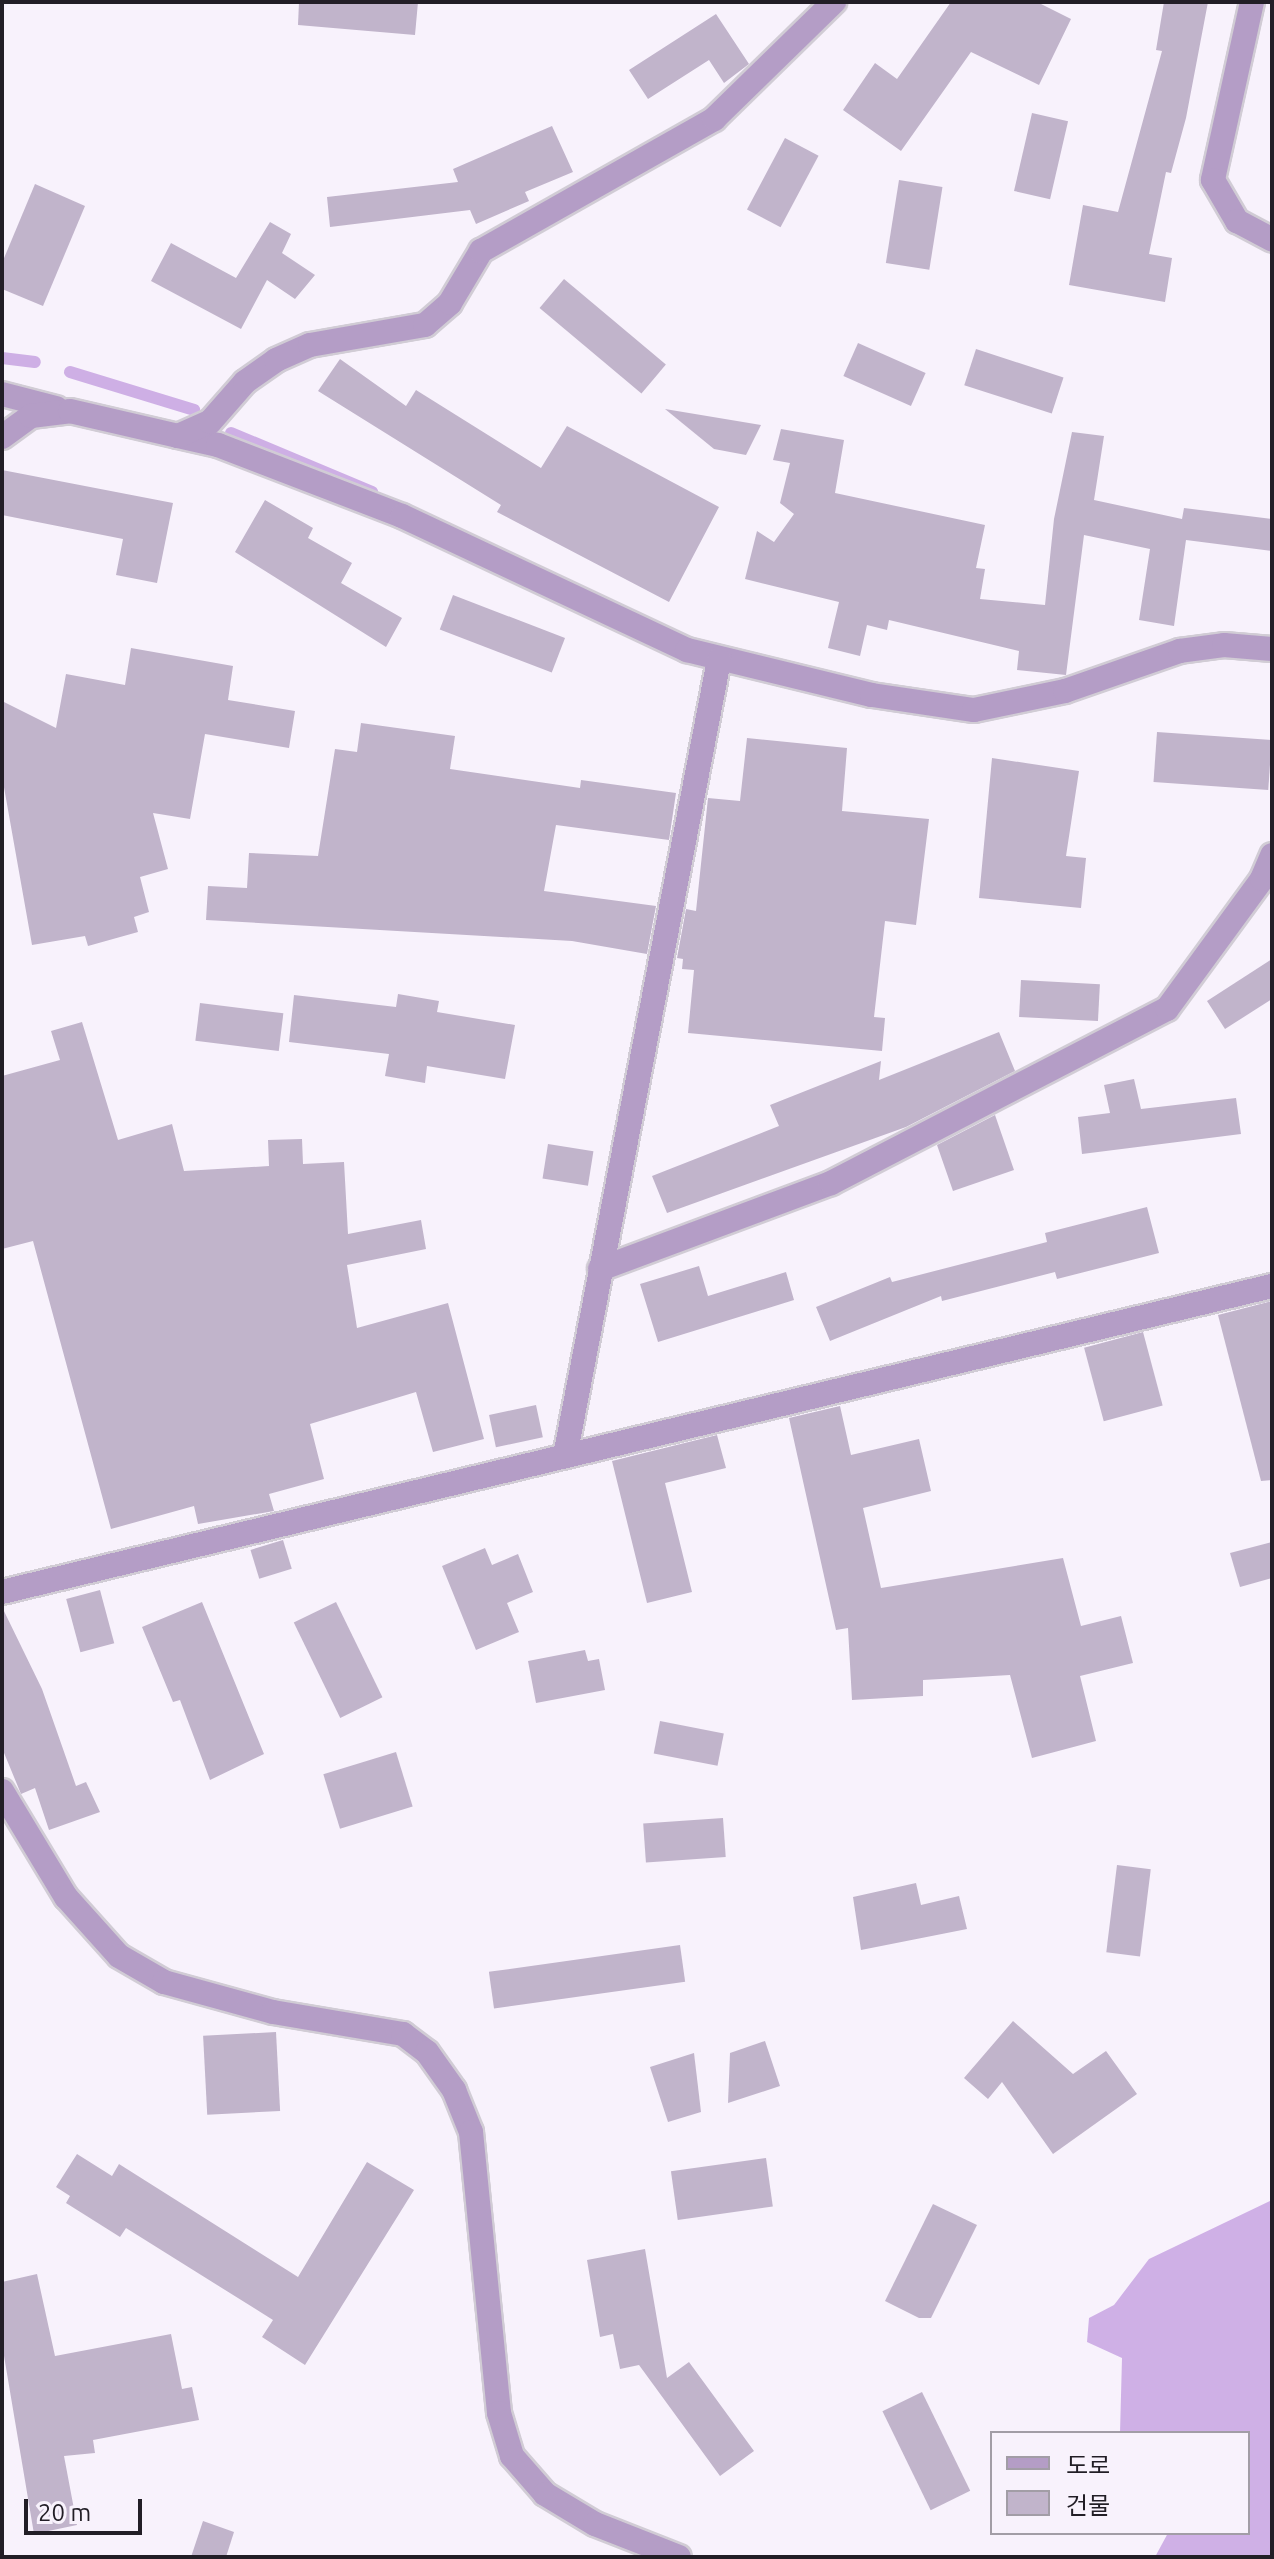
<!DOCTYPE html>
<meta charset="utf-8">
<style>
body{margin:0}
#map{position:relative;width:1274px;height:2559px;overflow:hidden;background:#f8f2fc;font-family:Ubuntu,"Noto Sans KR",sans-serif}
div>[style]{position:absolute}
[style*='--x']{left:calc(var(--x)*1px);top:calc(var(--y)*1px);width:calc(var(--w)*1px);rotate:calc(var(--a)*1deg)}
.forest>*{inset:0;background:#cfb0e6}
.stream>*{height:12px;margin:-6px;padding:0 6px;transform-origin:6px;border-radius:6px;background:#ceafe5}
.building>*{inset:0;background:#c1b4cb;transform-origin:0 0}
.roads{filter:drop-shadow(2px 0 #d1ccd5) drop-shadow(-2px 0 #d1ccd5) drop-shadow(0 2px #d1ccd5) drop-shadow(0 -2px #d1ccd5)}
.minor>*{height:24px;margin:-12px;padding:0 12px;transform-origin:12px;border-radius:12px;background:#b49dc6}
span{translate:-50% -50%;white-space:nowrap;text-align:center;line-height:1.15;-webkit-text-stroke:8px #f8f2fc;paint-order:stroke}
.frame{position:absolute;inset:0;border:4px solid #221e26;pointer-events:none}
.legend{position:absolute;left:990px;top:2431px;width:260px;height:104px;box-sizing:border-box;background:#f8f2fc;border:2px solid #a29da6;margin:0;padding:10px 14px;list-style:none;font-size:24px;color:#221e26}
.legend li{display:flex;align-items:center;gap:16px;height:40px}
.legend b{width:40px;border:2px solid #a29da6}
.scale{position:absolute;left:24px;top:2499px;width:118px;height:36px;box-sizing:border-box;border:4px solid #221e26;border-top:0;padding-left:10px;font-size:24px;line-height:28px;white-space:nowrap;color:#221e26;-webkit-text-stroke:6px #f8f2fc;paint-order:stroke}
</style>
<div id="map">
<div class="forest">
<div style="clip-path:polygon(1272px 2200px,1272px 2557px,1155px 2557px,1168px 2533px,1248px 2533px,1248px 2433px,1120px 2433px,1122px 2358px,1087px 2342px,1089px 2318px,1114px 2305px,1149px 2259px)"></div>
</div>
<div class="stream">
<div style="--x:2;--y:358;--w:33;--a:7"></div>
<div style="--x:70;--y:372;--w:130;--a:17"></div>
<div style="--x:231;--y:433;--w:153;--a:22.7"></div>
</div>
<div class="building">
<div style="clip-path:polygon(299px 2px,418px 2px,415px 35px,298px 25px)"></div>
<div style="clip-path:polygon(951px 2px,1037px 2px,1071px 19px,1039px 85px,971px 52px,901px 151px,843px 110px,875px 63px,897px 79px)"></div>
<div style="clip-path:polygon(1164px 2px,1208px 2px,1186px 118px,1171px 173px,1166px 172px,1149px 254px,1172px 258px,1165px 302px,1069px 285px,1083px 205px,1118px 212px,1162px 51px,1156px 50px)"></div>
<div style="clip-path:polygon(716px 14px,749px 64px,724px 83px,709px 60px,648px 99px,629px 70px)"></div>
<div style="left:1032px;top:113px;width:37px;height:80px;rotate:13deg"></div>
<div style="clip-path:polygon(552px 126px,573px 172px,525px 192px,529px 201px,476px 224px,470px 210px,330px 227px,327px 197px,458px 182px,453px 169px)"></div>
<div style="left:785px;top:138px;width:38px;height:81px;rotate:28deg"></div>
<div style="left:899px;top:180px;width:44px;height:84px;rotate:9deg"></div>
<div style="clip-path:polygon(35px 184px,85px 206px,43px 306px,2px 289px,2px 263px)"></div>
<div style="clip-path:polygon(270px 222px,291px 234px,282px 253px,315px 275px,295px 299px,267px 280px,241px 329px,151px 281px,171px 243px,236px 278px)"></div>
<div style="left:564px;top:279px;width:133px;height:38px;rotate:40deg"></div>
<div style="left:858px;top:343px;width:74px;height:36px;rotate:24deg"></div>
<div style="left:976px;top:349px;width:92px;height:38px;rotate:18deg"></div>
<div style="clip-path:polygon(340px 359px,406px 406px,416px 390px,541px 468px,567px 426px,719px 507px,669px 602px,497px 512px,501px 505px,318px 391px)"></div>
<div style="clip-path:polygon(665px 409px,761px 425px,746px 455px,714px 449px)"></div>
<div style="clip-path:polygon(781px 429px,844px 440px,835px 493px,985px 525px,976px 568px,985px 569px,980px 599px,1045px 605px,1054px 519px,1072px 432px,1104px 436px,1094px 500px,1182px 519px,1184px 508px,1272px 519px,1272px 551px,1186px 540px,1174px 626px,1139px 620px,1150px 549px,1084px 535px,1066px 675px,1017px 670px,1019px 651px,889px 620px,887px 630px,867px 625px,860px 656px,828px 648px,839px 602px,745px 579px,757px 531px,774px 542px,794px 514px,780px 503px,790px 463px,773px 460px)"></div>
<div style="clip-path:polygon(2px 470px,173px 503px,157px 583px,116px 575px,123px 539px,2px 515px)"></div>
<div style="clip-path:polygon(265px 500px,313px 528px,308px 538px,352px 563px,341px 583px,402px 618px,386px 647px,235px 552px)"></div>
<div style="left:453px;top:595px;width:120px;height:37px;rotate:21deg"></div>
<div style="clip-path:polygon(131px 648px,233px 666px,228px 700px,295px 711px,289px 748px,205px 734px,190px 819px,153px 813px,168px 869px,140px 877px,149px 912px,134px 917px,138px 932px,88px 946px,85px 936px,32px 945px,2px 776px,2px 701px,56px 728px,66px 674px,125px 685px)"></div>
<div style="clip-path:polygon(361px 723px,455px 736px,450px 769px,580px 788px,581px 780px,676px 793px,669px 840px,556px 825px,544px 891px,656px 906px,647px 954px,572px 941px,206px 920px,208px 886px,247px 888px,249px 853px,318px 856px,335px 749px,357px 752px)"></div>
<div style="left:1157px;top:732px;width:115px;height:50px;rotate:4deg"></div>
<div style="clip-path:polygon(747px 738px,847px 748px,842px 811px,929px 819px,916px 925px,885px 921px,874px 1017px,885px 1018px,882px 1051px,688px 1033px,694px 970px,682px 969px,683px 959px,677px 958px,686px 909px,696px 911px,708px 798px,740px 801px)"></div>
<div style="clip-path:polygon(992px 758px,1079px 771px,1066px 856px,1086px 858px,1081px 908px,979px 898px)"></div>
<div style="clip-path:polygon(1272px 959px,1272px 999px,1225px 1029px,1207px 1001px)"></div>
<div style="left:1021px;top:980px;width:79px;height:37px;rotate:3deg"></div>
<div style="clip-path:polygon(398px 994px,439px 1001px,437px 1012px,515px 1025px,505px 1079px,427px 1066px,425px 1083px,385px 1076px,389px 1054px,289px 1042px,294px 995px,396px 1007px)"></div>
<div style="left:200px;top:1003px;width:84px;height:38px;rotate:7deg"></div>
<div style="clip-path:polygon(82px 1022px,118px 1140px,172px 1124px,184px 1171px,269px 1166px,268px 1140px,302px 1139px,303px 1164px,344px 1162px,348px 1234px,421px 1220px,426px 1249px,347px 1265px,357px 1328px,448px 1303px,484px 1439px,433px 1452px,416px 1392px,310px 1424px,324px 1479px,269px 1494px,274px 1511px,198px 1524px,194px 1506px,111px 1529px,33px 1241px,2px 1249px,2px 1076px,60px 1060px,51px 1031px)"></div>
<div style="clip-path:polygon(999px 1032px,1015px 1071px,906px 1127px,667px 1213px,652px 1176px,779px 1126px,770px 1105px,881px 1061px,879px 1080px)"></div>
<div style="clip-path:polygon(1134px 1079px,1141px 1109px,1236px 1098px,1241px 1134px,1082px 1154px,1078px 1117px,1110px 1113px,1104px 1085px)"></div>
<div style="clip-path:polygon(995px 1115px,1014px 1170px,953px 1191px,937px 1145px)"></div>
<div style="left:548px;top:1144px;width:46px;height:35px;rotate:9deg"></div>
<div style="clip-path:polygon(1147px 1207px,1159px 1253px,1057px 1279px,1055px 1272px,942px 1301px,941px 1296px,830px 1341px,816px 1307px,890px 1277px,892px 1282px,1047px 1242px,1045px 1233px)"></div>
<div style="clip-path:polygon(699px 1266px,708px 1296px,786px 1272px,794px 1300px,658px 1342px,640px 1284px)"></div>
<div style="clip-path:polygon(1272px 1301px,1272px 1480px,1261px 1481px,1218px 1315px)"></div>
<div style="left:1143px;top:1332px;width:76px;height:61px;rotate:75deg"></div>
<div style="left:536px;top:1405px;width:33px;height:48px;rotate:78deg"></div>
<div style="clip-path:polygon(840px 1406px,851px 1455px,919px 1439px,931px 1491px,863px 1508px,881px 1588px,1063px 1558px,1081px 1626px,1121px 1616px,1133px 1663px,1080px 1676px,1096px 1741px,1032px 1758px,1010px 1675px,923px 1680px,923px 1696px,852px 1700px,848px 1628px,836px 1630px,789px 1418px)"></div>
<div style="clip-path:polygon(717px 1435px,726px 1468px,665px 1483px,692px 1592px,647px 1603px,612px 1461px)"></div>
<div style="left:283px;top:1540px;width:30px;height:34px;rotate:73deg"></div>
<div style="clip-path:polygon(1272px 1542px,1272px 1578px,1240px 1587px,1230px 1553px)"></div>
<div style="clip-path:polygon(485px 1548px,492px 1565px,518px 1554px,533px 1592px,507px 1603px,519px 1632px,476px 1650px,442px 1566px)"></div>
<div style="left:100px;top:1590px;width:55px;height:35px;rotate:75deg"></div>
<div style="clip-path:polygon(202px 1602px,264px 1754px,210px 1780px,180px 1700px,173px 1702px,142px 1627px)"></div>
<div style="left:336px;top:1602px;width:106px;height:47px;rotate:64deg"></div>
<div style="clip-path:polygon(2px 1607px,42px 1689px,76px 1786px,86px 1782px,100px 1812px,49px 1830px,35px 1788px,21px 1794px,2px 1748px)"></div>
<div style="clip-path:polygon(585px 1650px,588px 1661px,599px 1659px,605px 1690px,536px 1703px,528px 1661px)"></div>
<div style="left:660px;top:1721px;width:65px;height:33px;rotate:11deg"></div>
<div style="left:396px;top:1752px;width:57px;height:76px;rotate:73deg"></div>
<div style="left:723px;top:1818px;width:39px;height:80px;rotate:86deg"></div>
<div style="left:1117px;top:1865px;width:34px;height:88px;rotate:7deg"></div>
<div style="clip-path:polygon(916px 1883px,921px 1905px,959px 1896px,967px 1929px,861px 1950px,853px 1897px)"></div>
<div style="left:680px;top:1945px;width:37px;height:193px;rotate:82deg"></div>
<div style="clip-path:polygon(1013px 2021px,1073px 2074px,1106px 2051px,1137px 2094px,1053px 2154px,1002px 2082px,988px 2099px,964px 2078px)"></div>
<div style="left:276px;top:2032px;width:79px;height:73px;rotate:87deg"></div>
<div style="clip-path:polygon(765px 2041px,780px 2086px,728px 2103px,730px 2053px)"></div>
<div style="clip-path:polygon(694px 2053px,701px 2112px,668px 2122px,650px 2067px)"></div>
<div style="clip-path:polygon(77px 2154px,112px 2176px,119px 2164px,298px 2277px,367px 2162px,414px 2190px,305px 2365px,262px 2337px,273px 2320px,126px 2228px,120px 2237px,66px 2203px,70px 2196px,56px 2187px)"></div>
<div style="left:766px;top:2158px;width:49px;height:96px;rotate:82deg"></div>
<div style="clip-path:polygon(933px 2204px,977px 2225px,931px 2318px,919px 2318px,885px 2301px)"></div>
<div style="clip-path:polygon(645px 2249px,667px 2378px,689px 2362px,754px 2451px,720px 2476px,639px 2365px,620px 2369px,613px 2334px,600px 2337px,587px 2260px)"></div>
<div style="clip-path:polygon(37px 2274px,55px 2356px,171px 2334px,182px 2389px,192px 2387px,199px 2420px,93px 2440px,95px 2453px,64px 2456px,77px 2525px,34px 2534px,2px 2344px,2px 2282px)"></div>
<div style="left:922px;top:2392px;width:110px;height:44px;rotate:64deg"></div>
<div style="clip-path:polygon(203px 2521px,234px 2532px,226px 2557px,191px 2557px)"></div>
</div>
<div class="roads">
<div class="minor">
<div style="--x:1252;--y:2;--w:182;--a:102.4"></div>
<div style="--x:1213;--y:180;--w:48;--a:59.7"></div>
<div style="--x:1237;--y:221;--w:40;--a:28"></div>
<div style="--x:2;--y:394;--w:56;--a:14.5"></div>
<div style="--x:178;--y:436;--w:41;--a:12.7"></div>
<div style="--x:218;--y:445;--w:197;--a:21.1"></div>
<div style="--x:402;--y:516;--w:315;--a:25.2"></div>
<div style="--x:687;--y:650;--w:190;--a:13.7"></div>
<div style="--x:872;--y:695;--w:103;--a:8.4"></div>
<div style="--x:974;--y:710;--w:93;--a:-11.8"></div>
<div style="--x:1065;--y:691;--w:122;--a:-19.2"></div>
<div style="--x:1180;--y:651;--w:44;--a:-7.8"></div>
<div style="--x:1224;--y:645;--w:48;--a:4.8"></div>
<div style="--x:2;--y:437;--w:36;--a:-36"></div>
<div style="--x:31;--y:416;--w:39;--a:-7"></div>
<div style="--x:70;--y:411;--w:111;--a:13"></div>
<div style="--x:178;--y:436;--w:35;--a:-24"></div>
<div style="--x:210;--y:422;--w:53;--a:-48.8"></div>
<div style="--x:245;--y:382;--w:38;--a:-35"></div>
<div style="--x:276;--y:360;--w:37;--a:-24"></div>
<div style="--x:310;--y:345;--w:117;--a:-9.9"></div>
<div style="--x:425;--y:325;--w:33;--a:-41"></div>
<div style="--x:450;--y:303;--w:61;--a:-59.2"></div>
<div style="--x:481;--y:251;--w:268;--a:-29.5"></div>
<div style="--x:714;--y:119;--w:168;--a:-44.3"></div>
<div style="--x:600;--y:1269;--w:246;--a:-20.4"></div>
<div style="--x:831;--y:1183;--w:378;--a:-27.4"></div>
<div style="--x:1167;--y:1009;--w:161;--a:-53.8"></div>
<div style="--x:1262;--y:879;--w:26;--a:-67"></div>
<div style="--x:566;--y:1451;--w:806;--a:-79.05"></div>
<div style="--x:2;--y:1592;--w:1306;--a:-13.55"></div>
<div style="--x:2;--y:1791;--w:124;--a:58.9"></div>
<div style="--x:66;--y:1897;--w:79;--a:48.1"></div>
<div style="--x:119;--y:1956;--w:52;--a:30"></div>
<div style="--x:164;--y:1982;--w:113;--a:15.4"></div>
<div style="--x:273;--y:2012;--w:132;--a:9.6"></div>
<div style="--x:403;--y:2034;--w:30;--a:37"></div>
<div style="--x:427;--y:2052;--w:47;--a:54.6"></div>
<div style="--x:454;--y:2090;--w:45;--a:68"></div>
<div style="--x:471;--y:2132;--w:282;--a:84.3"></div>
<div style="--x:499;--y:2413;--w:45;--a:73.2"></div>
<div style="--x:512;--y:2456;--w:50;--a:49"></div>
<div style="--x:545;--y:2494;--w:58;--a:31"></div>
<div style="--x:595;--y:2524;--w:90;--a:21.4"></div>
</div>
</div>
<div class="frame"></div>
<ul class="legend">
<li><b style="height:10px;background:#b49dc6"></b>도로</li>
<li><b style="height:22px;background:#c1b4cb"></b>건물</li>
</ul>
<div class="scale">20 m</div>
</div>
